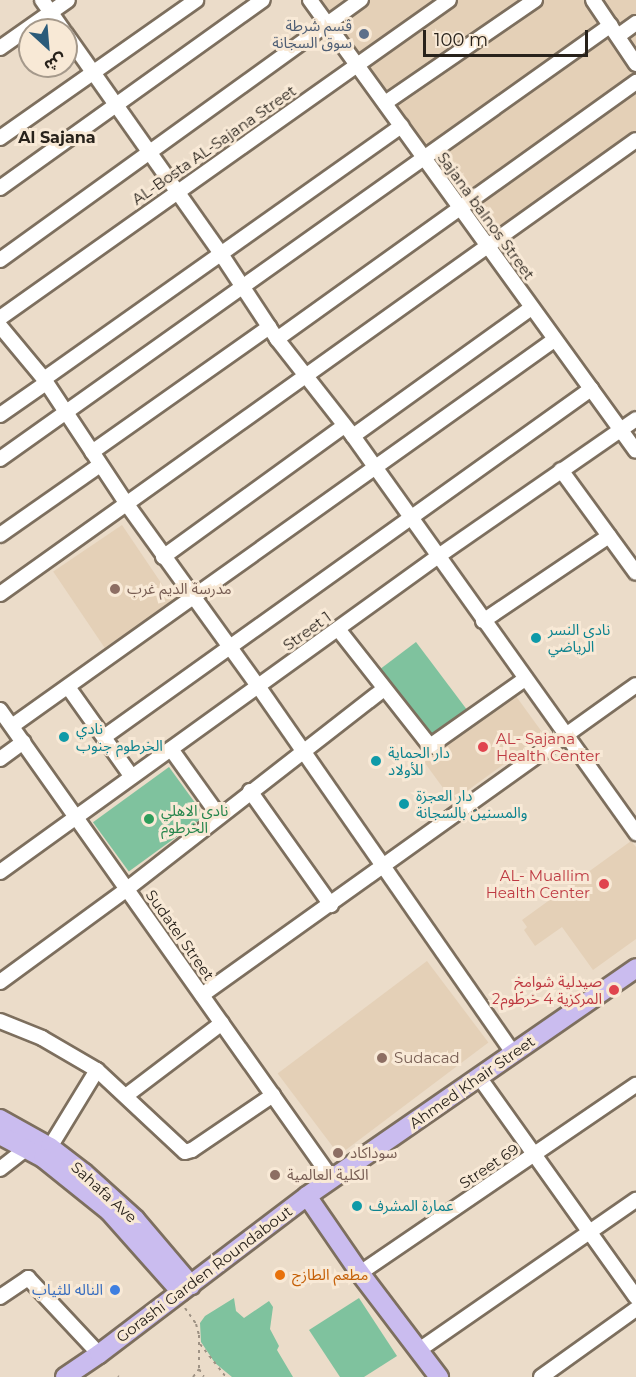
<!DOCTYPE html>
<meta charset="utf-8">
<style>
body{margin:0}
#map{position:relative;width:636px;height:1377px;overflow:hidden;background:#ebdcc9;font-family:Montserrat,"Noto Sans Arabic",sans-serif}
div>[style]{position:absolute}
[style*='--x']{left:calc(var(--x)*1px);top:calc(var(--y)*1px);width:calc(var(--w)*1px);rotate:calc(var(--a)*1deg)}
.built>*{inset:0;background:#e4d0b7;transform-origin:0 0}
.green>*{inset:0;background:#7fc29e;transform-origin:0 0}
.path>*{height:2px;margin-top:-1px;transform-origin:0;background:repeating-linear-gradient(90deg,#9e9284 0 3px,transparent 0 7.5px)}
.roads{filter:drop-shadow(2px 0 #7d6f5e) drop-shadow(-2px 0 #7d6f5e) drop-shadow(0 2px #7d6f5e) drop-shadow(0 -2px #7d6f5e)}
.minor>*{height:14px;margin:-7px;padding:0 7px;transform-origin:7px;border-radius:7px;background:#fff}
.major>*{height:18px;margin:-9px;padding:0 9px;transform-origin:9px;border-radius:9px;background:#cabcef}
.dots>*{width:16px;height:16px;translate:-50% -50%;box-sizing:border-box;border:3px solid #f8e9d6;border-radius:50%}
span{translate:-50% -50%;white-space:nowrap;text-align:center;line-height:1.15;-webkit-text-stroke:6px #f8e9d6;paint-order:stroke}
.service-label{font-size:15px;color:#4e5e75}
.right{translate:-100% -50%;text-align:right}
.street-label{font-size:15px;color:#28221b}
.education-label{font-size:15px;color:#785e54}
.left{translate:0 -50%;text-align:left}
.culture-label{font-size:15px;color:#0d838f}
.health-label{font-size:15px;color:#be3a42}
.leisure-label{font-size:15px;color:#27864d}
.food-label{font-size:15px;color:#c56008}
.shop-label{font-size:15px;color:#366cbe}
.neighbourhood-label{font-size:16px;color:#28221b;font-weight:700}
.north{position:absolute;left:18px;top:18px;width:60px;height:60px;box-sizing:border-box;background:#f8e9d6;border:2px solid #a5998b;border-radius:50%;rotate:154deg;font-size:16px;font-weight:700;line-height:24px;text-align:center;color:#28221b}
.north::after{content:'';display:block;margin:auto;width:21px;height:27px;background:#2b5b7a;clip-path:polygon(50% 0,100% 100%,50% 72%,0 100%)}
.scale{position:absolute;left:423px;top:30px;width:165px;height:27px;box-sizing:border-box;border:3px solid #28221b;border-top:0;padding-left:8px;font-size:18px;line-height:21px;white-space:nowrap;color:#28221b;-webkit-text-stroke:4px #f8e9d6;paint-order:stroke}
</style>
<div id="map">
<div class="built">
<div style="clip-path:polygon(303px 0,636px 0,636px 135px,481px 245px)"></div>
<div style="left:122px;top:525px;width:92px;height:83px;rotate:56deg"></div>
<div style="left:513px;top:692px;width:53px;height:113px;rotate:54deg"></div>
<div style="clip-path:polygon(631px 841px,636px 847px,636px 939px,593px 970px,562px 927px,535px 946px,524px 930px,527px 927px,522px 920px)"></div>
<div style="left:427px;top:961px;width:102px;height:187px;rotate:53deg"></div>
</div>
<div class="green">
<div style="left:416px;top:642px;width:90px;height:46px;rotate:53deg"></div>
<div style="left:169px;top:767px;width:61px;height:94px;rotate:54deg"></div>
<div style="clip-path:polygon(234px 1298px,236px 1311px,244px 1318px,269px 1301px,273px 1307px,270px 1329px,279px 1346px,277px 1350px,293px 1377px,232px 1377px,215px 1363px,201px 1342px,200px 1323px,205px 1316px)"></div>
<div style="clip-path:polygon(359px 1298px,397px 1356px,364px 1377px,340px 1377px,309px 1330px)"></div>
</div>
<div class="path">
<div style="--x:185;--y:1308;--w:19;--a:55"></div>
<div style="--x:196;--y:1324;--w:11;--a:75"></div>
<div style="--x:199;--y:1335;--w:34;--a:90"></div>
<div style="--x:199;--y:1369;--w:9;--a:58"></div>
<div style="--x:200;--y:1344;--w:42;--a:51.8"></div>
<div style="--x:118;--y:1376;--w:1;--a:45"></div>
<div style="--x:193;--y:1377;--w:10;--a:-53"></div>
</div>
<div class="roads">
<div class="minor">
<div style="--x:42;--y:0;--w:37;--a:55"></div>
<div style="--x:310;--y:0;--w:556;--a:54.14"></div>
<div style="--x:593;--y:0;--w:77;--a:56.1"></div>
<div style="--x:66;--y:34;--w:269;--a:54.8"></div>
<div style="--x:221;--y:254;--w:102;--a:56.6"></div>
<div style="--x:277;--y:339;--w:123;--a:51.9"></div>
<div style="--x:353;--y:436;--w:488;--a:54.5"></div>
<div style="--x:618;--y:36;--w:22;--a:-36"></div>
<div style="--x:0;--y:48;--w:83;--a:-35.2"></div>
<div style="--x:385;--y:103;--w:182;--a:-34.5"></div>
<div style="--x:0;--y:138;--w:240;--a:-35.1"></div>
<div style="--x:0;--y:188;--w:323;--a:-35.6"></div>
<div style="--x:0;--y:260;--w:445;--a:-35.8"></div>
<div style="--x:0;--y:318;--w:550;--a:-35.31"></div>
<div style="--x:0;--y:326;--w:69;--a:50.3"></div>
<div style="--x:44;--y:379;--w:149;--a:56.5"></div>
<div style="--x:126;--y:503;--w:226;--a:54.2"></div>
<div style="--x:258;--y:686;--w:447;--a:55.2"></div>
<div style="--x:277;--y:339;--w:442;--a:-35.6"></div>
<div style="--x:44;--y:379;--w:438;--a:-35.3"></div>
<div style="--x:0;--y:415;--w:56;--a:-34.8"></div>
<div style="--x:353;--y:436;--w:219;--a:-35.7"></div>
<div style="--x:92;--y:452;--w:217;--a:-35.2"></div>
<div style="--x:0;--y:459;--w:749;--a:-35.39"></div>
<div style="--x:561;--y:470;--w:127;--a:53.9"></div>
<div style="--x:0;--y:535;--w:122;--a:-35"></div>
<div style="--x:163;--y:557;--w:223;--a:-35.9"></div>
<div style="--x:0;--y:594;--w:781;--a:-35.52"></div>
<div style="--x:483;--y:621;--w:152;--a:-34"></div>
<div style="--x:338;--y:629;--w:149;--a:51.8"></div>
<div style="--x:430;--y:746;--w:116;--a:-35.2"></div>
<div style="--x:68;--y:687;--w:110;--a:54.6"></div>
<div style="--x:0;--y:710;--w:575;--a:54.71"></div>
<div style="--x:12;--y:726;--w:665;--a:-35.46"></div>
<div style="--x:104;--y:737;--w:599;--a:-35.55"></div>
<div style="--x:171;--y:749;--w:82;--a:54.4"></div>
<div style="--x:0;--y:759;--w:29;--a:-36"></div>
<div style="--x:250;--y:791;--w:140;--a:54.6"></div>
<div style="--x:0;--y:872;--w:539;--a:-35.78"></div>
<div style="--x:437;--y:557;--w:242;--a:-34.7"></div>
<div style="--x:0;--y:982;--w:157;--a:-36.2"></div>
<div style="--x:127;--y:889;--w:326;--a:-37.9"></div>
<div style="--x:202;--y:995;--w:533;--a:-35.54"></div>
<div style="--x:0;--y:1021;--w:45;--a:22"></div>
<div style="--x:42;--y:1038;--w:64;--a:30.2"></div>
<div style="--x:97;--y:1070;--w:120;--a:43"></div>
<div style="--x:185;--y:1152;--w:7;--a:-16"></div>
<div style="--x:192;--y:1150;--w:98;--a:-34.2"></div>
<div style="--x:479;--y:1077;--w:270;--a:54.5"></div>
<div style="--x:127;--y:1095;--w:119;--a:-37.2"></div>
<div style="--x:50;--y:1147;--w:90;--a:-58.6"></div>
<div style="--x:0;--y:1169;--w:33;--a:-38"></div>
<div style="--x:360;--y:1273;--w:334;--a:-34.3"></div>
<div style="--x:0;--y:1297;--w:34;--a:-34"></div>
<div style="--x:28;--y:1278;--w:104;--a:46.9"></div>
<div style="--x:419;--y:1350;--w:264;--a:-34.7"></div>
<div style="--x:541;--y:1377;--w:117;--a:-35.6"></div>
</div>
<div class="major">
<div style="--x:0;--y:1119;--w:57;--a:29.2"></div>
<div style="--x:50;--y:1147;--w:43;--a:37.4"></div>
<div style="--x:84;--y:1173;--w:69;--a:42"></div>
<div style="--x:135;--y:1219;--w:87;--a:49.7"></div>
<div style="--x:0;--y:1135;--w:49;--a:28.1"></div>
<div style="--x:43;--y:1158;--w:85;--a:38.8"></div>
<div style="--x:109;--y:1211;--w:108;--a:48.4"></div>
<div style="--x:307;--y:1196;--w:400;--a:-34.7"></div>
<div style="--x:65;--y:1377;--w:41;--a:-34.1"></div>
<div style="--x:99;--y:1354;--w:261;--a:-37.2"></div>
<div style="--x:307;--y:1196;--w:93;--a:55.5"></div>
<div style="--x:360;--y:1273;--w:131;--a:52.8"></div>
</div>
</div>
<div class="dots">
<div style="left:364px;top:34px;background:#5c6f8a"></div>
<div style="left:115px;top:589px;background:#8d6e63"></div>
<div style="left:536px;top:638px;background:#0f9aa8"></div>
<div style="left:64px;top:737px;background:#0f9aa8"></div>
<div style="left:483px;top:747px;background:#e0444e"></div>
<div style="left:376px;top:761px;background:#0f9aa8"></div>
<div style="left:404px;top:804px;background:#0f9aa8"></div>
<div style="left:149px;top:819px;background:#2e9e5b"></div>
<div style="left:604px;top:884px;background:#e0444e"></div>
<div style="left:614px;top:990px;background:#e0444e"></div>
<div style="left:382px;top:1058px;background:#8d6e63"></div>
<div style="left:338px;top:1153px;background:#8d6e63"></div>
<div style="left:275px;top:1175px;background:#8d6e63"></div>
<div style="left:357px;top:1206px;background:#0f9aa8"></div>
<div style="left:280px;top:1275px;background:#e8710a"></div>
<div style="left:115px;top:1290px;background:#3f7fe0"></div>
</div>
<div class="service-label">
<span class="right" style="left:352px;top:34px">قسم شرطة<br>سوق السجانة</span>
</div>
<div class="street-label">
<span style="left:214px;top:145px;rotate:-35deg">AL-Bosta AL-Sajana Street</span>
<span style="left:486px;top:216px;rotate:54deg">Sajana balnos Street</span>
<span style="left:307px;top:631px;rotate:-36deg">Street 1</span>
<span style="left:180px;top:935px;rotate:55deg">Sudatel Street</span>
<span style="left:472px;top:1082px;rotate:-35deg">Ahmed Khair Street</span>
<span style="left:489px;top:1166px;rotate:-34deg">Street 69</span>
<span style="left:104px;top:1192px;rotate:42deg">Sahafa Ave</span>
<span style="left:204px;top:1274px;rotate:-37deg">Gorashi Garden Roundabout</span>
</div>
<div class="education-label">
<span class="left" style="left:127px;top:589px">مدرسة الديم غرب</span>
<span class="left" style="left:394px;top:1058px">Sudacad</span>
<span class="left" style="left:350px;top:1153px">سوداكاد</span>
<span class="left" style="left:287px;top:1175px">الكلية العالمية</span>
</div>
<div class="culture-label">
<span class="left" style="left:548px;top:638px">نادي النسر<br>الرياضي</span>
<span class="left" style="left:76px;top:737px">نادي<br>الخرطوم جنوب</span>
<span class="left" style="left:388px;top:761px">دار الحماية<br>للأولاد</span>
<span class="left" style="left:416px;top:804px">دار العجزة<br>والمسنين بالسجانة</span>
<span class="left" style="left:369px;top:1206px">عمارة المشرف</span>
</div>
<div class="health-label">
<span class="left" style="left:496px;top:747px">AL- Sajana<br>Health Center</span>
<span class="right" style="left:590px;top:884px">AL- Muallim<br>Health Center</span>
<span class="right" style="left:602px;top:990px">صيدلية شوامخ<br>المركزية 4 خرطوم2</span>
</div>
<div class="leisure-label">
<span class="left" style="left:161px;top:819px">نادي الاهلي<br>الخرطوم</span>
</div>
<div class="food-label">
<span class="left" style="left:292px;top:1275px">مطعم الطازج</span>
</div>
<div class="shop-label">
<span class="right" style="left:103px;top:1290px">الناله للثياب</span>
</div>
<div class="neighbourhood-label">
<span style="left:57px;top:138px">Al Sajana</span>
</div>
<div class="north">ش</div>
<div class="scale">100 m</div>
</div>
